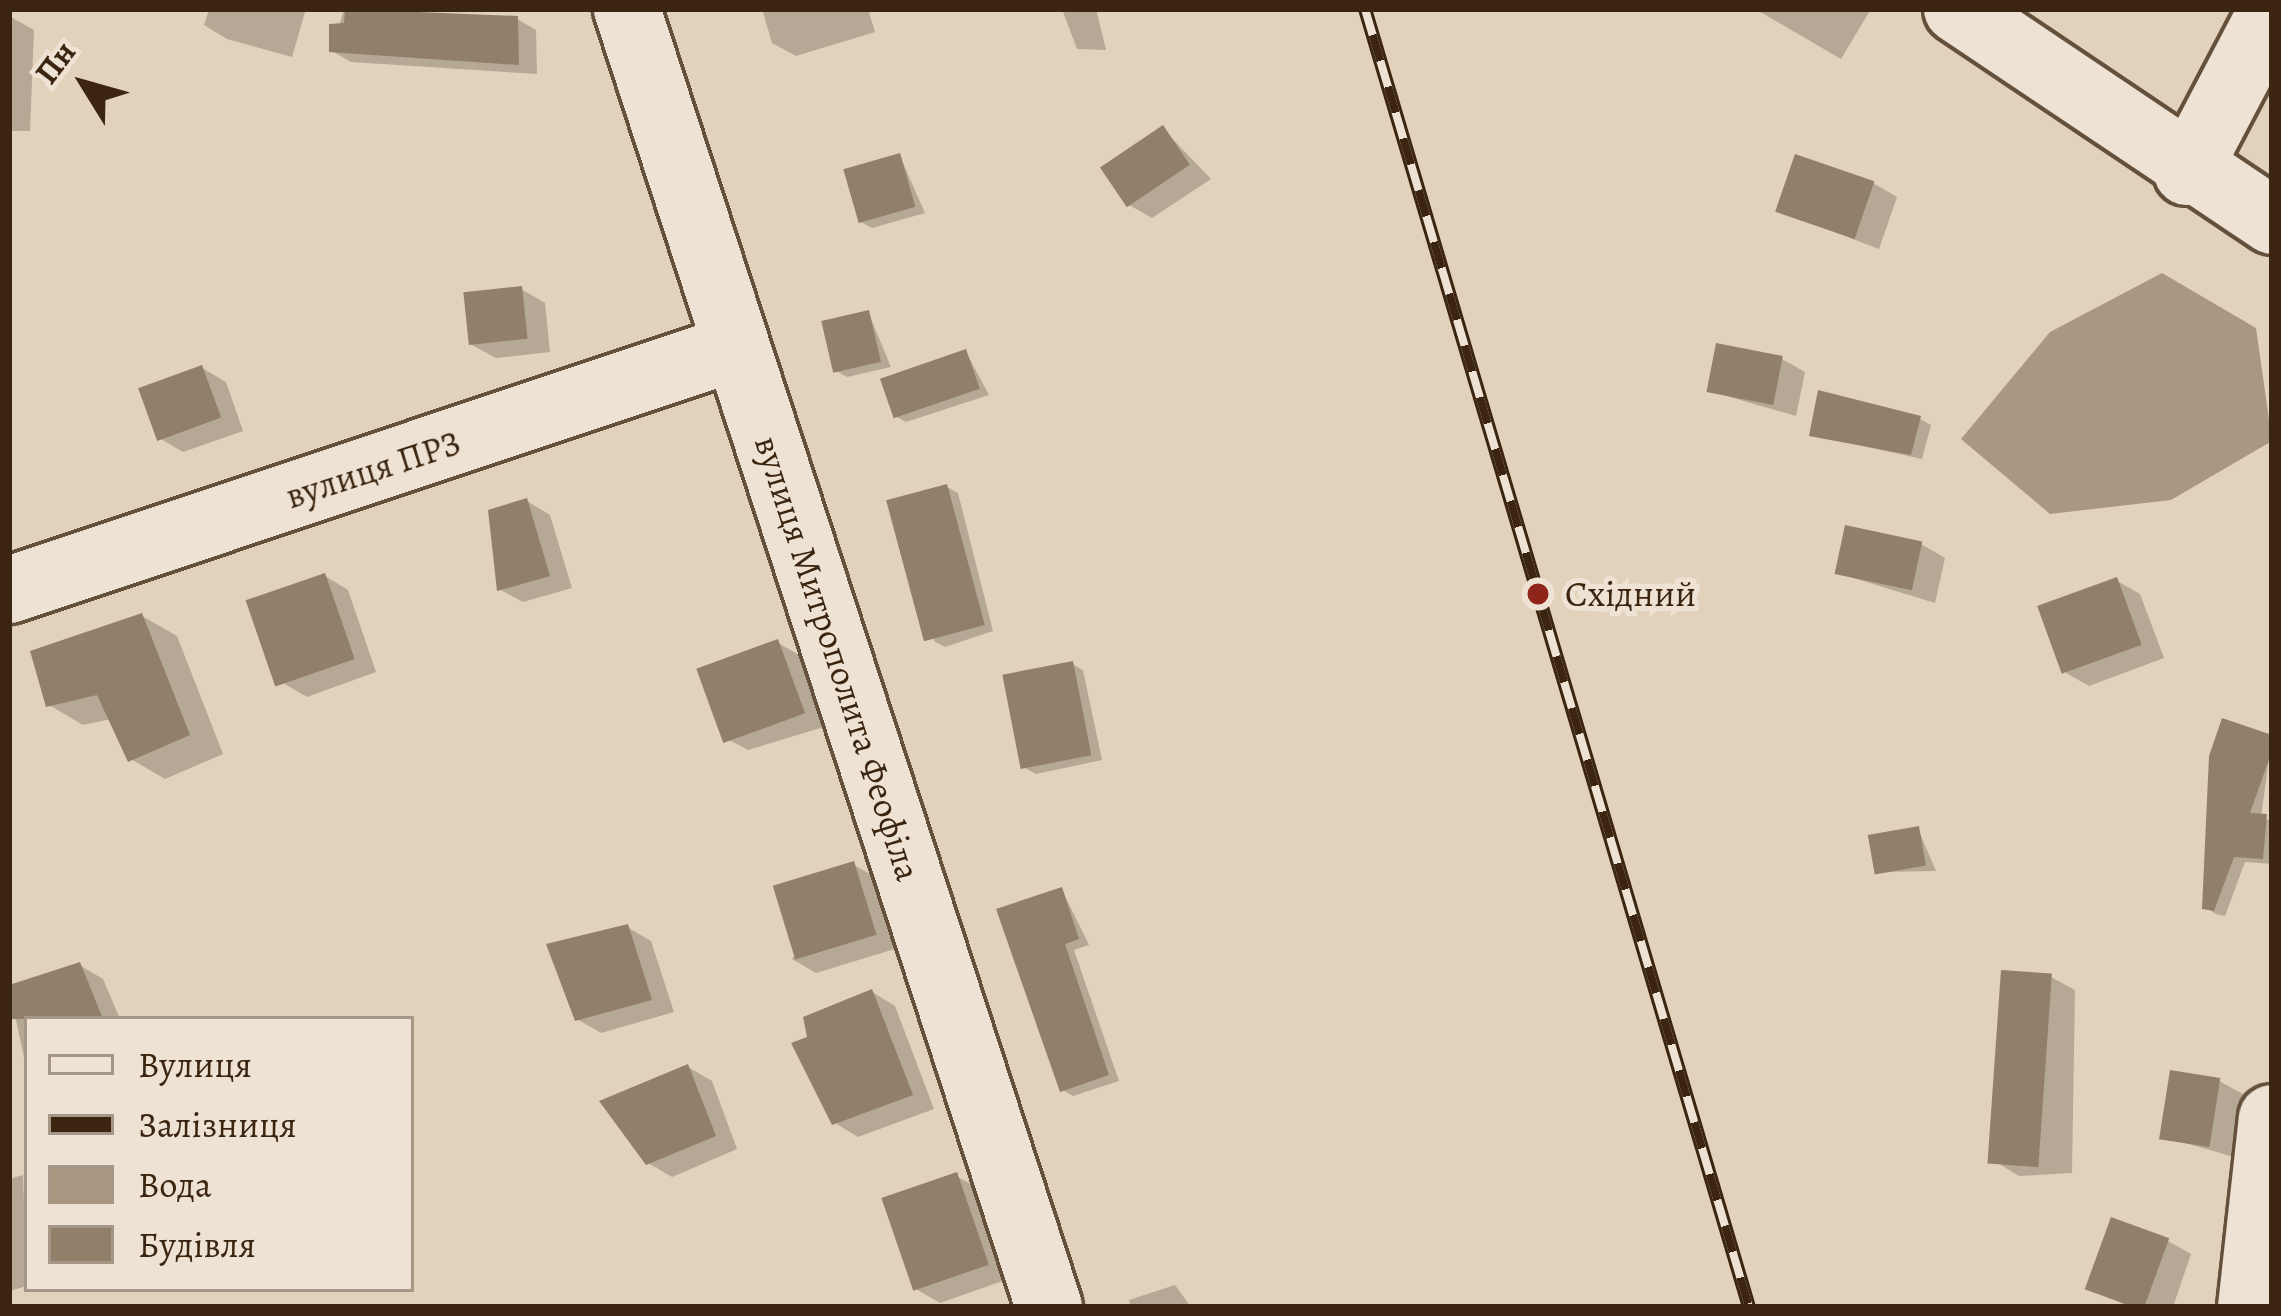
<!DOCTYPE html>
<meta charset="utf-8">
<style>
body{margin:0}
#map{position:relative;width:2281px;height:1316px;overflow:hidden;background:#e3d2bb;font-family:Alegreya,serif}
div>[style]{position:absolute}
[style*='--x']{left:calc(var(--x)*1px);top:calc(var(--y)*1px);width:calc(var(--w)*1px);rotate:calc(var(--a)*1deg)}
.water>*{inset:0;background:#aa9781}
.shadow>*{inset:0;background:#0003}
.building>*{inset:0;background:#927f69;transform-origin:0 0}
.roads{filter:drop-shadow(3px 0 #65503b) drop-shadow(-3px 0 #65503b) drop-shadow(0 3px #65503b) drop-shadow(0 -3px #65503b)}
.minor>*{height:66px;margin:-33px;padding:0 33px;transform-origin:33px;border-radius:33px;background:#ede2d3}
.rail>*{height:14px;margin-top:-7px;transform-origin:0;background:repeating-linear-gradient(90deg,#ede2d3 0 27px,#3b2510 0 54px);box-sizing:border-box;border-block:3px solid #3b2510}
.dots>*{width:33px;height:33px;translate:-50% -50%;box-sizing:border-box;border:6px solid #ede2d3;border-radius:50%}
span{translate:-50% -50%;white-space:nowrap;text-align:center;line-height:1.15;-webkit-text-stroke:10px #ede2d3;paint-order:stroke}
.street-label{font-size:36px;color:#3b2510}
.poi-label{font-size:36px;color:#3b2510}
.left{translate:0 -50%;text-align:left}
.frame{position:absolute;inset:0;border:12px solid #3b2510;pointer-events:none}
.legend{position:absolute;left:24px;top:1016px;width:390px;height:276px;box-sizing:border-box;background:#ede2d3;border:3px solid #a69685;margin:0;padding:15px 21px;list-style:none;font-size:36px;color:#3b2510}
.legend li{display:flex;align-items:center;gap:24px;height:60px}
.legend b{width:60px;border:3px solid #a69685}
.north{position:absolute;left:24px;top:24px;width:120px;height:120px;-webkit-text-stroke:9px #ede2d3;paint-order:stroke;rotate:307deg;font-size:33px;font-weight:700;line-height:48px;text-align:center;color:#3b2510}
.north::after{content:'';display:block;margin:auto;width:42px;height:54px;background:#3b2510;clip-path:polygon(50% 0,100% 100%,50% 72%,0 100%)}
</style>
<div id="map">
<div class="water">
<div style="clip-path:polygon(2162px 273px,2256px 328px,2272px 441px,2171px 500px,2050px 514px,1961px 439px,2050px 332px)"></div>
</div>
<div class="shadow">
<div style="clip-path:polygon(209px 9px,306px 9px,292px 57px,227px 39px,204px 25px)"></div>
<div style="clip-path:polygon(344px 9px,517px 19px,536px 30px,537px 74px,351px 62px,332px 51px)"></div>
<div style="clip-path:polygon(762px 9px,868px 9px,875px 32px,796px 56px,772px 43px)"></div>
<div style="clip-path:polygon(1062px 9px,1096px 9px,1106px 50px,1077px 49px)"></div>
<div style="clip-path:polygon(1755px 9px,1871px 9px,1841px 59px)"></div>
<div style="clip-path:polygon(9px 16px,34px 30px,30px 131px,9px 131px)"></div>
<div style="clip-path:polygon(1163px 129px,1211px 179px,1152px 218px,1129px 205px)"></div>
<div style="clip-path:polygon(900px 156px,925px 213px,872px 228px,861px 222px)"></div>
<div style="clip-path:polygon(1873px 183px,1897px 197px,1879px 249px,1779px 211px)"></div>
<div style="clip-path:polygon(521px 289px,545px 303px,550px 352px,496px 358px,472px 345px)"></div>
<div style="clip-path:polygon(869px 314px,891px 367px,847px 377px,836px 371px)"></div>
<div style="clip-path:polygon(966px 352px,989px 395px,906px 422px,895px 416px)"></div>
<div style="clip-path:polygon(1782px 359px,1805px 372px,1796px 416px,1709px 391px)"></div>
<div style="clip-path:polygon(202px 368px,226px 382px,243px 431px,183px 452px,159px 438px)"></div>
<div style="clip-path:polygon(1920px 419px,1931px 425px,1922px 459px,1812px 435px)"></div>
<div style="clip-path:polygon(947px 487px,958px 493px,993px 631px,945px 647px,934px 641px)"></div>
<div style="clip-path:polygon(527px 501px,550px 515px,572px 588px,523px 602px,499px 589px)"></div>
<div style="clip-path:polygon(1921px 544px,1945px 558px,1935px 603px,1837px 573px)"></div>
<div style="clip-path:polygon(325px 576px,348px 590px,376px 672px,307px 697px,283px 683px)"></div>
<div style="clip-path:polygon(2117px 581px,2140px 594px,2164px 658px,2089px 686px,2066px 673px)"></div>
<div style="clip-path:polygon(142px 616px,177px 636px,223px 754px,165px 779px,131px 759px,111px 719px,83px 725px,49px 705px)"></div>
<div style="clip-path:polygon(778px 643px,801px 656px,827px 726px,748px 750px,724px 737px)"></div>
<div style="clip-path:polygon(1072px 664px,1083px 670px,1102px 760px,1036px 774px,1025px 768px)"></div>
<div style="clip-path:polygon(2272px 738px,2261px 817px,2272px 821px,2272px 864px,2245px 862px,2225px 916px,2216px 914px,2205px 907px)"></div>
<div style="clip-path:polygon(1918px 829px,1936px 871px,1877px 872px)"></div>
<div style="clip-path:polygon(854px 865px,877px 878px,898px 948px,816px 973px,792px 959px)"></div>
<div style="clip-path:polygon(1062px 890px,1089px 945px,1074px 950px,1119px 1081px,1073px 1096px,1062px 1090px)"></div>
<div style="clip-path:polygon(627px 927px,651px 941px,674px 1012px,601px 1033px,577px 1019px)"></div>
<div style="clip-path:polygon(79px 965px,103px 979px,120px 1019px,27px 1019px,27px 1071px,9px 988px)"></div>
<div style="clip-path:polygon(2051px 977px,2075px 990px,2072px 1173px,2019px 1176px,1996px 1162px)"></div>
<div style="clip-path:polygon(872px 992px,895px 1006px,934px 1109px,858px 1137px,835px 1123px,811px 1039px)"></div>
<div style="clip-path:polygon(688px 1067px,712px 1081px,737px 1149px,672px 1177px,648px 1163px)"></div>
<div style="clip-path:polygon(2219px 1081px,2243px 1094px,2234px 1157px,2164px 1137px)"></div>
<div style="clip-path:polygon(23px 1175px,27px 1286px,9px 1291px,9px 1179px)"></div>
<div style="clip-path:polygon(956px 1176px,980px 1189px,1011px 1278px,940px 1303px,916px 1289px)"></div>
<div style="clip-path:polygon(2168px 1241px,2191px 1254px,2173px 1307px,2130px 1307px,2089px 1288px)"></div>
<div style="clip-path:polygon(1175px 1285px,1191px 1307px,1131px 1307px,1129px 1300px)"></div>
</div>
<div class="building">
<div style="clip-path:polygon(345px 9px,518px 16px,519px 65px,329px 52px,329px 24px,344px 23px)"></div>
<div style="left:1163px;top:125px;width:48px;height:76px;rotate:56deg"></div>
<div style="left:900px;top:153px;width:56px;height:59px;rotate:74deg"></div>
<div style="left:1795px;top:154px;width:84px;height:61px;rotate:19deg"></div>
<div style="left:522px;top:286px;width:53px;height:59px;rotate:84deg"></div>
<div style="left:869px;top:310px;width:53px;height:49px;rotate:77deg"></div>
<div style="left:1716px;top:343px;width:68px;height:50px;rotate:11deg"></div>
<div style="left:966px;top:349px;width:42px;height:91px;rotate:71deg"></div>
<div style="left:202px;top:365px;width:56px;height:68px;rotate:70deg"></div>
<div style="clip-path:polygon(1818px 390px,1921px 416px,1911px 455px,1809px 436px)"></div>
<div style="left:947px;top:484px;width:146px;height:63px;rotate:75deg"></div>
<div style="clip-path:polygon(527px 498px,550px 576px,497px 591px,488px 510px)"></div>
<div style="left:1845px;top:525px;width:79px;height:50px;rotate:12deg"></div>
<div style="left:325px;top:573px;width:91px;height:84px;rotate:71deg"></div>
<div style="left:2117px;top:577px;width:72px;height:85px;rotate:70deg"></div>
<div style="clip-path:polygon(142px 613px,190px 735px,128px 762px,97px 695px,46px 707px,30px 651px)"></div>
<div style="left:778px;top:639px;width:79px;height:87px;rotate:70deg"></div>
<div style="left:1073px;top:661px;width:96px;height:72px;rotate:79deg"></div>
<div style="clip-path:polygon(2222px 718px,2272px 735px,2272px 751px,2250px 813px,2267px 814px,2263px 859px,2234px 857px,2214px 911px,2202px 909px,2209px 756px)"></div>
<div style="left:1919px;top:826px;width:40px;height:52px;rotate:80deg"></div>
<div style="left:854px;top:861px;width:77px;height:85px;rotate:73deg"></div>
<div style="clip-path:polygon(1062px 887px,1079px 939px,1065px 944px,1109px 1075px,1060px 1092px,996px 909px)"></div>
<div style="clip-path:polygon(628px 924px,652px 1000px,575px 1021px,546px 944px)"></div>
<div style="clip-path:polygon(80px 962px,103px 1019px,9px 1019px,9px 985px)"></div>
<div style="left:2001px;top:970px;width:51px;height:194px;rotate:4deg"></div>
<div style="clip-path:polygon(872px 989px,913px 1095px,832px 1125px,791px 1043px,807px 1037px,803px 1017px)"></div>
<div style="clip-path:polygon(688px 1064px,716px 1136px,646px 1165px,599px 1101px)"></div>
<div style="left:2170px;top:1070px;width:51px;height:70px;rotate:9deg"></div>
<div style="left:957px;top:1172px;width:98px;height:80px;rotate:71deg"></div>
<div style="left:2111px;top:1217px;width:62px;height:77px;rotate:20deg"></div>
</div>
<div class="roads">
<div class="minor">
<div style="--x:627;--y:9;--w:1365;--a:71.99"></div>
<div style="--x:1957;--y:9;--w:380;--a:33.9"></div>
<div style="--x:2187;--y:172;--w:183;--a:-62.3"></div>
<div style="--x:9;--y:590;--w:767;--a:-18.46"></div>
<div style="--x:2251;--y:1307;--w:190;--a:-83.7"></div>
</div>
</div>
<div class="rail">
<div style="--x:1365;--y:9;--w:1354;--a:73.52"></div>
</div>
<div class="dots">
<div style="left:1538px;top:594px;background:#8f2418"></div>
</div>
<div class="street-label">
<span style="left:373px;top:469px;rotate:-18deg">вулиця ПРЗ</span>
<span style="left:838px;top:658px;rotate:72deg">вулиця Митрополита Феофіла</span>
</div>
<div class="poi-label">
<span class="left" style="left:1565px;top:594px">Східний</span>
</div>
<div class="frame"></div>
<ul class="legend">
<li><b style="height:15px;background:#ede2d3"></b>Вулиця</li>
<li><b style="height:15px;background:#3b2510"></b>Залізниця</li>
<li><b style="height:33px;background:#aa9781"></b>Вода</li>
<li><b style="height:33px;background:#927f69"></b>Будівля</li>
</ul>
<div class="north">Пн</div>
</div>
